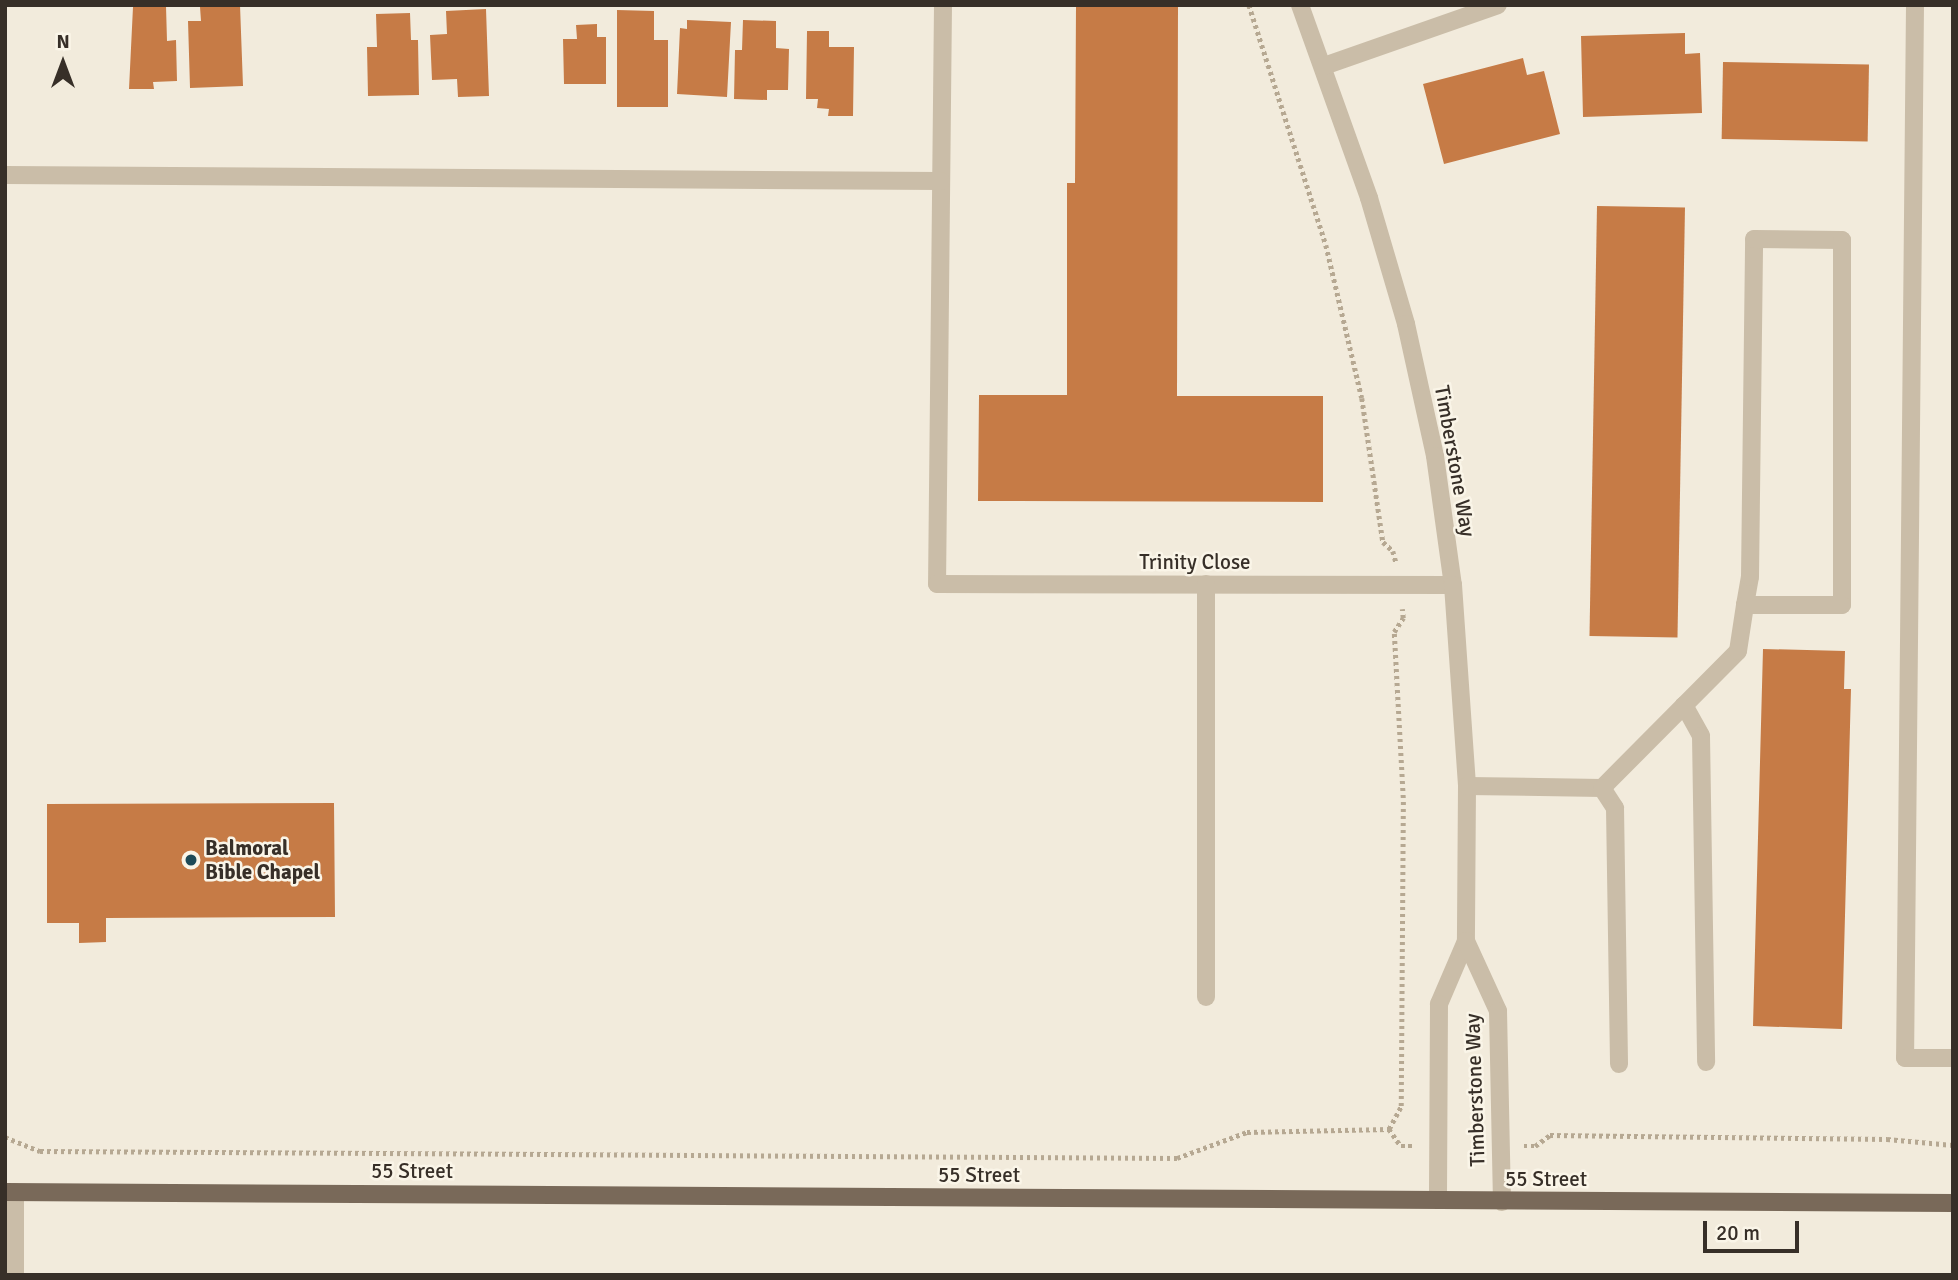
<!DOCTYPE html>
<style>
body{margin:0}
#map{position:relative;width:1958px;height:1280px;overflow:hidden;background:#f2ebdc;font-family:Signika,sans-serif}
div>[style]{position:absolute}
[style*='--x']{left:calc(var(--x)*1px);top:calc(var(--y)*1px);width:calc(var(--w)*1px);rotate:calc(var(--a)*1deg)}
.building>*{inset:0;background:#c67b46;transform-origin:0 0}
.path>*{height:4.5px;margin-top:-2.25px;transform-origin:0;background:repeating-linear-gradient(90deg,#b6a892 0 3.5px,transparent 0 7px)}
.minor>*{height:18px;margin:-9px;padding:0 9px;transform-origin:9px;border-radius:9px;background:#cabda8}
.major>*{height:18px;margin:-9px;padding:0 9px;transform-origin:9px;border-radius:9px;background:#796959}
.dots>*{width:19px;height:19px;translate:-50% -50%;box-sizing:border-box;border:4px solid #faf5e8;border-radius:50%}
span{translate:-50% -50%;white-space:nowrap;text-align:center;line-height:1.15;-webkit-text-stroke:5px #faf5e8;paint-order:stroke}
.street-label{font-size:21px;color:#372f28}
.poi-label{font-size:21px;color:#372f28;font-weight:700}
.left{translate:0 -50%;text-align:left}
.frame{position:absolute;inset:0;border:7px solid #372f28;pointer-events:none}
.north{position:absolute;left:28px;top:28px;width:70px;height:70px;-webkit-text-stroke:5px #faf5e8;paint-order:stroke;rotate:0deg;font-size:19px;font-weight:700;line-height:28px;text-align:center;color:#372f28}
.north::after{content:'';display:block;margin:auto;width:24px;height:32px;background:#372f28;clip-path:polygon(50% 0,100% 100%,50% 72%,0 100%)}
.scale{position:absolute;left:1703px;top:1221px;width:96px;height:32px;box-sizing:border-box;border:4px solid #372f28;border-top:0;padding-left:9px;font-size:21px;line-height:24px;white-space:nowrap;color:#372f28;-webkit-text-stroke:5px #faf5e8;paint-order:stroke}
</style>
<div id="map">
<div class="building">
<div style="clip-path:polygon(240px 5px,243px 86px,190px 88px,188px 21px,201px 21px,200px 7px)"></div>
<div style="clip-path:polygon(1076px 5px,1178px 5px,1177px 396px,1323px 396px,1323px 502px,978px 501px,979px 395px,1067px 395px,1067px 183px,1075px 183px)"></div>
<div style="clip-path:polygon(166px 6px,167px 41px,176px 40px,177px 81px,153px 82px,154px 89px,129px 89px,133px 7px)"></div>
<div style="clip-path:polygon(486px 9px,489px 96px,458px 97px,457px 79px,432px 80px,430px 35px,447px 34px,446px 11px)"></div>
<div style="clip-path:polygon(617px 10px,654px 11px,654px 40px,668px 40px,668px 107px,617px 107px)"></div>
<div style="clip-path:polygon(410px 13px,411px 40px,418px 40px,419px 95px,368px 96px,367px 47px,377px 47px,376px 14px)"></div>
<div style="clip-path:polygon(687px 20px,731px 22px,727px 97px,677px 94px,680px 28px,687px 29px)"></div>
<div style="clip-path:polygon(743px 20px,776px 21px,776px 48px,789px 49px,788px 90px,767px 90px,767px 100px,734px 99px,735px 50px,742px 50px)"></div>
<div style="clip-path:polygon(597px 24px,597px 37px,606px 37px,606px 84px,564px 84px,563px 39px,577px 39px,576px 25px)"></div>
<div style="clip-path:polygon(807px 31px,829px 31px,829px 47px,854px 47px,853px 116px,828px 116px,829px 109px,817px 108px,818px 99px,806px 99px)"></div>
<div style="clip-path:polygon(1685px 33px,1685px 54px,1700px 53px,1702px 113px,1583px 117px,1581px 36px)"></div>
<div style="clip-path:polygon(1523px 58px,1527px 75px,1544px 71px,1560px 134px,1444px 164px,1423px 84px)"></div>
<div style="left:1723px;top:62px;width:146px;height:77px;rotate:1deg"></div>
<div style="left:1597px;top:206px;width:88px;height:430px;rotate:1deg"></div>
<div style="clip-path:polygon(1763px 649px,1845px 651px,1844px 689px,1851px 689px,1842px 1029px,1753px 1026px)"></div>
<div style="clip-path:polygon(334px 803px,335px 917px,106px 918px,106px 942px,79px 943px,79px 923px,47px 923px,47px 804px)"></div>
</div>
<div class="path">
<div style="--x:1249;--y:5;--w:252;--a:72.2"></div>
<div style="--x:1326;--y:245;--w:157;--a:76.8"></div>
<div style="--x:1362;--y:398;--w:146;--a:81.7"></div>
<div style="--x:1383;--y:542;--w:13;--a:42"></div>
<div style="--x:1393;--y:551;--w:11;--a:75"></div>
<div style="--x:1389;--y:1129;--w:26;--a:-62"></div>
<div style="--x:1401;--y:1106;--w:308;--a:-89.6"></div>
<div style="--x:1403;--y:798;--w:166;--a:-93.1"></div>
<div style="--x:1394;--y:632;--w:17;--a:-57"></div>
<div style="--x:1403;--y:618;--w:9;--a:-96"></div>
<div style="--x:5;--y:1137;--w:38;--a:22"></div>
<div style="--x:40;--y:1151;--w:1137;--a:0.35"></div>
<div style="--x:1177;--y:1158;--w:75;--a:-20.4"></div>
<div style="--x:1247;--y:1132;--w:142;--a:-1.2"></div>
<div style="--x:1389;--y:1129;--w:21;--a:55"></div>
<div style="--x:1401;--y:1146;--w:12;--a:0"></div>
<div style="--x:1524;--y:1146;--w:11;--a:0"></div>
<div style="--x:1535;--y:1146;--w:19;--a:-36"></div>
<div style="--x:1550;--y:1135;--w:337;--a:0.7"></div>
<div style="--x:1887;--y:1139;--w:66;--a:5.2"></div>
</div>
<div class="minor">
<div style="--x:943;--y:5;--w:579;--a:90.59"></div>
<div style="--x:937;--y:584;--w:516;--a:0.11"></div>
<div style="--x:1300;--y:5;--w:205;--a:70.3"></div>
<div style="--x:1369;--y:198;--w:131;--a:73.6"></div>
<div style="--x:1406;--y:324;--w:135;--a:77.6"></div>
<div style="--x:1435;--y:456;--w:130;--a:82.1"></div>
<div style="--x:1453;--y:585;--w:201;--a:86"></div>
<div style="--x:1467;--y:786;--w:155;--a:90.4"></div>
<div style="--x:1466;--y:941;--w:69;--a:113.2"></div>
<div style="--x:1439;--y:1004;--w:196;--a:90.3"></div>
<div style="--x:1915;--y:5;--w:1053;--a:90.54"></div>
<div style="--x:1905;--y:1058;--w:48;--a:0"></div>
<div style="--x:1324;--y:66;--w:184;--a:-19.3"></div>
<div style="--x:5;--y:175;--w:936;--a:0.37"></div>
<div style="--x:1206;--y:584;--w:413;--a:90"></div>
<div style="--x:1684;--y:705;--w:35;--a:61"></div>
<div style="--x:1701;--y:736;--w:326;--a:89.1"></div>
<div style="--x:1467;--y:786;--w:135;--a:0.8"></div>
<div style="--x:1602;--y:788;--w:193;--a:-45.2"></div>
<div style="--x:1738;--y:651;--w:47;--a:-81.3"></div>
<div style="--x:1745;--y:605;--w:28;--a:-80"></div>
<div style="--x:1750;--y:577;--w:338;--a:-89.3"></div>
<div style="--x:1754;--y:239;--w:88;--a:0.7"></div>
<div style="--x:1842;--y:240;--w:365;--a:90"></div>
<div style="--x:1842;--y:605;--w:97;--a:180"></div>
<div style="--x:1602;--y:788;--w:24;--a:57"></div>
<div style="--x:1615;--y:808;--w:256;--a:89.1"></div>
<div style="--x:1466;--y:941;--w:77;--a:65.4"></div>
<div style="--x:1498;--y:1011;--w:191;--a:88.8"></div>
<div style="--x:15;--y:1275;--w:83;--a:-90"></div>
</div>
<div class="major">
<div style="--x:5;--y:1192;--w:1948;--a:0.32"></div>
</div>
<div class="dots">
<div style="left:191px;top:860px;background:#1d4a58"></div>
</div>
<div class="street-label">
<span style="left:1455px;top:461px;rotate:80deg">Timberstone Way</span>
<span style="left:1195px;top:562px">Trinity Close</span>
<span style="left:1475px;top:1090px;rotate:-92deg">Timberstone Way</span>
<span style="left:412px;top:1171px">55 Street</span>
<span style="left:979px;top:1175px">55 Street</span>
<span style="left:1546px;top:1179px">55 Street</span>
</div>
<div class="poi-label">
<span class="left" style="left:205px;top:860px">Balmoral<br>Bible Chapel</span>
</div>
<div class="frame"></div>
<div class="north">N</div>
<div class="scale">20 m</div>
</div>
